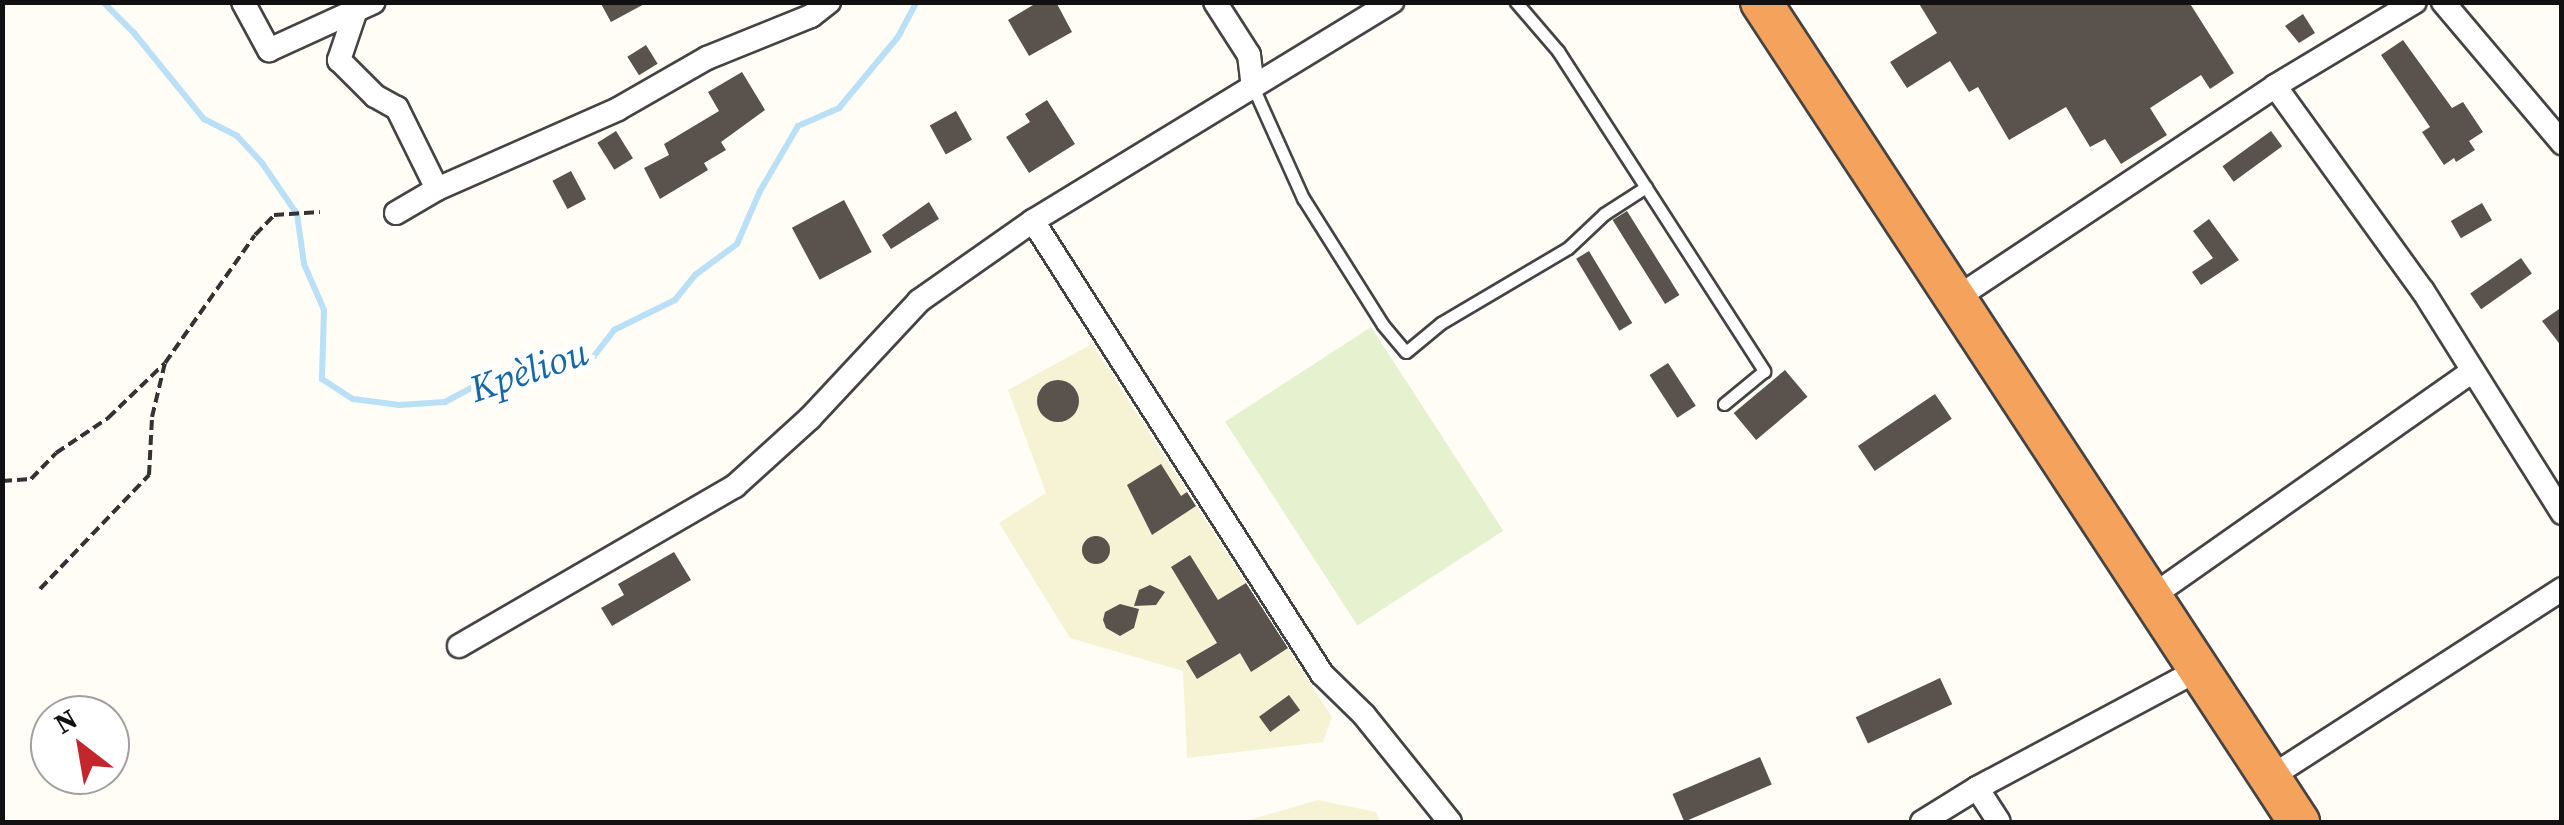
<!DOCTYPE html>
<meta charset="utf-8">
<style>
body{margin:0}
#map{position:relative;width:2564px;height:825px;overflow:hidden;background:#fffdf5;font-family:"Source Serif 4",serif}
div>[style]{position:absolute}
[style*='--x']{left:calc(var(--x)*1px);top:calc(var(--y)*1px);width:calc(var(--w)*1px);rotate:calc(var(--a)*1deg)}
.farmland>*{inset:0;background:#f6f3d4}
.pitch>*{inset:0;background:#e6f2cf;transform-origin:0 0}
.stream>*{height:6px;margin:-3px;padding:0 3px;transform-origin:3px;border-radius:3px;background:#b9e0f7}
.building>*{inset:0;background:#5a524d;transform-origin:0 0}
.round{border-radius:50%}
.path>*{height:4px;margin-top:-2px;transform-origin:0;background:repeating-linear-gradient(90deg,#333 0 10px,transparent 0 15px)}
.roads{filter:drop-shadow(2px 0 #444) drop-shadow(-2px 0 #444) drop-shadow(0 2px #444) drop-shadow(0 -2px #444)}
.lane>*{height:11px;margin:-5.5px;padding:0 5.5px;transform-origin:5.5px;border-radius:5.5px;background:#fff}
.street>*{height:22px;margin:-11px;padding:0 11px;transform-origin:11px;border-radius:11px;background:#fff}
.highway>*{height:40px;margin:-20px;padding:0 20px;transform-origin:20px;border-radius:20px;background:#f5a25d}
span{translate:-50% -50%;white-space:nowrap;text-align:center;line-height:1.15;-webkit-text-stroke:10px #fff;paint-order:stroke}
.water-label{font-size:38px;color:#1768a6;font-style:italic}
.frame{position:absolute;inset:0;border:5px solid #111;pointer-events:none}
.north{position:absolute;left:30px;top:695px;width:100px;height:100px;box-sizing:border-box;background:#fff;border:2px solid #a0a0a0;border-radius:50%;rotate:329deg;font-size:28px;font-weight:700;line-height:40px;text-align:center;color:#111}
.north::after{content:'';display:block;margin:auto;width:35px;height:45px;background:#c4262e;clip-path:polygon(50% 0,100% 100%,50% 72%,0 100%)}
</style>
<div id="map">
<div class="farmland">
<div style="clip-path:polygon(1092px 344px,1332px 717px,1323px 742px,1187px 758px,1183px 671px,1070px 638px,999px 523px,1046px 493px,1008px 390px)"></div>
<div style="clip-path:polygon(1318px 800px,1376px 812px,1380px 822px,1242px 822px)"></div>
</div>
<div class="pitch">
<div style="left:1371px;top:327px;width:243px;height:174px;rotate:57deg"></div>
</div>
<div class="stream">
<div style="--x:103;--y:2;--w:44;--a:45"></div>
<div style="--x:134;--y:33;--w:111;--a:50.9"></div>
<div style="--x:204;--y:119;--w:37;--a:27"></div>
<div style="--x:237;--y:136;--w:37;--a:47"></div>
<div style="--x:262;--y:163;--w:62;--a:55.5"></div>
<div style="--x:297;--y:214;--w:50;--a:82"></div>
<div style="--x:304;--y:264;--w:50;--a:66.5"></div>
<div style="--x:324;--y:310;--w:69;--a:91.7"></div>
<div style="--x:322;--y:379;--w:37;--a:33"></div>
<div style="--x:353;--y:399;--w:47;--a:7.3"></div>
<div style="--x:400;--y:405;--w:45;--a:-3.8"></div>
<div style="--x:445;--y:402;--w:64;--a:-28.2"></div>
<div style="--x:501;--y:372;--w:32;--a:-11"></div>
<div style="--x:532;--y:366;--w:27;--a:6"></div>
<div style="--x:559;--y:369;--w:37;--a:-20"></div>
<div style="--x:594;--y:356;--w:33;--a:-52"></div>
<div style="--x:614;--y:330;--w:68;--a:-26.2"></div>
<div style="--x:675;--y:300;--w:32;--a:-51"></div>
<div style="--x:695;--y:275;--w:52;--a:-36.4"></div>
<div style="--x:737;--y:244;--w:58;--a:-66.5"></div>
<div style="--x:760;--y:191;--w:75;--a:-59.7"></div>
<div style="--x:798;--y:126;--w:45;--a:-23.7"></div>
<div style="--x:839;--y:108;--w:92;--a:-50.3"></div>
<div style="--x:898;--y:37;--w:40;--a:-62"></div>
</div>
<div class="building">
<div style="clip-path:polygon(600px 2px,648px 2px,611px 22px)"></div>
<div style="clip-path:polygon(1038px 2px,1056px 2px,1072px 32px,1029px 56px,1008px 20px)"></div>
<div style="clip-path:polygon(1918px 2px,2189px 2px,2234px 73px,2210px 89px,2201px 75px,2150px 108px,2167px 135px,2121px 164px,2105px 139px,2090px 147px,2066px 107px,2009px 140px,1978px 87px,1969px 92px,1950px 61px,1907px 88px,1890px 62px,1937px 33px)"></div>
<div style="clip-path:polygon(2303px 14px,2315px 33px,2299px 43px,2285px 26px)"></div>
<div style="clip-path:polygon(2403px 40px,2452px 108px,2463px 102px,2483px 132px,2469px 141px,2475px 150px,2456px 162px,2454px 158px,2444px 165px,2422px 132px,2430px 127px,2381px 55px)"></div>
<div style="left:646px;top:45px;width:22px;height:22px;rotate:58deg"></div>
<div style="clip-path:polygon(742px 72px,765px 110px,721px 142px,726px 150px,704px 163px,708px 170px,660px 199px,644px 168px,669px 155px,664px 144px,719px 111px,708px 92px)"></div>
<div style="clip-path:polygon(1047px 100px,1075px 144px,1029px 173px,1006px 137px,1030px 122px,1025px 114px)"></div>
<div style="left:956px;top:111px;width:33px;height:30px;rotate:61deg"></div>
<div style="left:616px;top:131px;width:32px;height:22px;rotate:58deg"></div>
<div style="left:2271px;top:131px;width:19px;height:60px;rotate:54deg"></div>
<div style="left:571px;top:171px;width:32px;height:21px;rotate:62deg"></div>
<div style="left:844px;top:200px;width:59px;height:59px;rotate:62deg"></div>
<div style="clip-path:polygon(929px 202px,939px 219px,891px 249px,882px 235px)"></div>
<div style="left:2482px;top:203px;width:20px;height:36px;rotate:60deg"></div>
<div style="left:1627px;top:211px;width:99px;height:17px;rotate:58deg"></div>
<div style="clip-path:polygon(2209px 219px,2239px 260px,2201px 285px,2192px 272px,2213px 258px,2193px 231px)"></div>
<div style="left:1589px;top:251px;width:84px;height:15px;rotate:59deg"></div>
<div style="left:2521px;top:258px;width:19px;height:62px;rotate:55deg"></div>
<div style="clip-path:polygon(2562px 307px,2562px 347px,2542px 321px)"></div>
<div style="left:1668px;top:363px;width:51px;height:22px;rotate:57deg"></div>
<div style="left:1785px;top:370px;width:35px;height:67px;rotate:50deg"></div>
<div class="round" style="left:1037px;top:380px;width:42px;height:42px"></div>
<div style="left:1935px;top:394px;width:30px;height:93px;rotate:56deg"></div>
<div style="clip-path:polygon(1161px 464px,1181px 496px,1187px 492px,1196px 506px,1152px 535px,1127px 485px)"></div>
<div class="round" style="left:1082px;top:536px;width:28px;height:28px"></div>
<div style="clip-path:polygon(674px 552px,691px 580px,612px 626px,601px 608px,624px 595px,618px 584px)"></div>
<div style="clip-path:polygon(1190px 555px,1218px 600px,1246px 583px,1288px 648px,1251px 672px,1240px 653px,1197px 679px,1186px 661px,1217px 643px,1171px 567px)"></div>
<div style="clip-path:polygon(1150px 585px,1165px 592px,1156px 605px,1134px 606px,1139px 590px)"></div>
<div style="clip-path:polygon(1120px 604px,1139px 609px,1134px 628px,1120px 636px,1106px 628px,1103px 620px,1105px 612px)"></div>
<div style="left:1940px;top:678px;width:29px;height:93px;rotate:65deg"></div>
<div style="left:1289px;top:695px;width:19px;height:37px;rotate:54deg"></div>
<div style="left:1760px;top:757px;width:30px;height:95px;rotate:67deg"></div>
</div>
<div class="path">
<div style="--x:2;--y:481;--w:29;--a:-4"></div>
<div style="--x:31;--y:479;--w:36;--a:-46"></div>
<div style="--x:56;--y:453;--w:63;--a:-33.9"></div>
<div style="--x:108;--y:418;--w:79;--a:-44"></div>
<div style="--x:40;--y:589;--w:158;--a:-46.3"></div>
<div style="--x:149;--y:475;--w:58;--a:-87"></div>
<div style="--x:152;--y:417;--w:56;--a:-76.5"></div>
<div style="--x:165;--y:363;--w:156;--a:-54.9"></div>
<div style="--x:255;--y:235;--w:28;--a:-46"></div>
<div style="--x:274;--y:215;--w:46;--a:-3.7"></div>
</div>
<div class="roads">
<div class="lane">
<div style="--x:1516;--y:2;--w:65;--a:49.4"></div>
<div style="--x:1558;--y:51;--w:381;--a:57.2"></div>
<div style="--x:1764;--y:371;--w:52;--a:140.5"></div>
<div style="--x:1253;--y:87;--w:122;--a:65.8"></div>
<div style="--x:1303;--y:198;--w:150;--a:57.8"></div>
<div style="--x:1383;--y:325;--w:35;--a:50"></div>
<div style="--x:1406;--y:352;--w:45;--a:-39.6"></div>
<div style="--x:1441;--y:323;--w:147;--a:-30.6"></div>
<div style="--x:1568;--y:248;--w:50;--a:-43.4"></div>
<div style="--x:1604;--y:214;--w:50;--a:-32.7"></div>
</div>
<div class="street">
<div style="--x:243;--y:2;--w:55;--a:61.6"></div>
<div style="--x:269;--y:50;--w:115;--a:-24.6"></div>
<div style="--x:1215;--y:2;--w:63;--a:57.3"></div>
<div style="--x:1249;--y:55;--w:32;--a:83"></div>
<div style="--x:2443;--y:2;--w:185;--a:49.8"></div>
<div style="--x:355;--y:13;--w:50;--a:108.8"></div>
<div style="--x:339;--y:60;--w:51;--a:45"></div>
<div style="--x:375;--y:96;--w:25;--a:29"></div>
<div style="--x:397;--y:108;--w:90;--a:63.7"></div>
<div style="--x:2275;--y:86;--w:253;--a:54.2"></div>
<div style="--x:2423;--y:291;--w:262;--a:57.9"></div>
<div style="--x:396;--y:213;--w:48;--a:-30.3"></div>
<div style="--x:437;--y:189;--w:198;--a:-23.8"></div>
<div style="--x:618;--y:109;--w:103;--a:-29.8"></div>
<div style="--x:707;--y:58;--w:112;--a:-22"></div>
<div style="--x:811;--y:16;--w:23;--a:-38"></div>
<div style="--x:1033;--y:221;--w:537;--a:57.46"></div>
<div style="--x:1322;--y:674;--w:59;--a:44.3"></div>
<div style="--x:1364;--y:715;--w:137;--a:51.2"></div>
<div style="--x:1955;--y:299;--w:384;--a:-33.6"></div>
<div style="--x:2275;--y:86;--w:163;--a:-31"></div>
<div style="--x:2151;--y:597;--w:393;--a:-35.1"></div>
<div style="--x:459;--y:646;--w:319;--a:-30.1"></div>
<div style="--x:735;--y:486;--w:101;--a:-42.2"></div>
<div style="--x:810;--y:418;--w:160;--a:-47"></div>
<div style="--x:919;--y:301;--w:139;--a:-35.1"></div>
<div style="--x:1033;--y:221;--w:421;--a:-31.4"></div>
<div style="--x:2269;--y:778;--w:349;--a:-32.8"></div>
<div style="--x:1977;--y:788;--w:40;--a:57.1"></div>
<div style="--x:1922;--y:822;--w:65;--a:-31.7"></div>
<div style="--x:1977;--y:788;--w:251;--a:-28.1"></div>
</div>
<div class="highway">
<div style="--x:1761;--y:2;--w:981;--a:56.73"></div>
</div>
</div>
<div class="water-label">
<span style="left:529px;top:371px;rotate:-19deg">Kpèliou</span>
</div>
<div class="frame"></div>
<div class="north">N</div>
</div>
